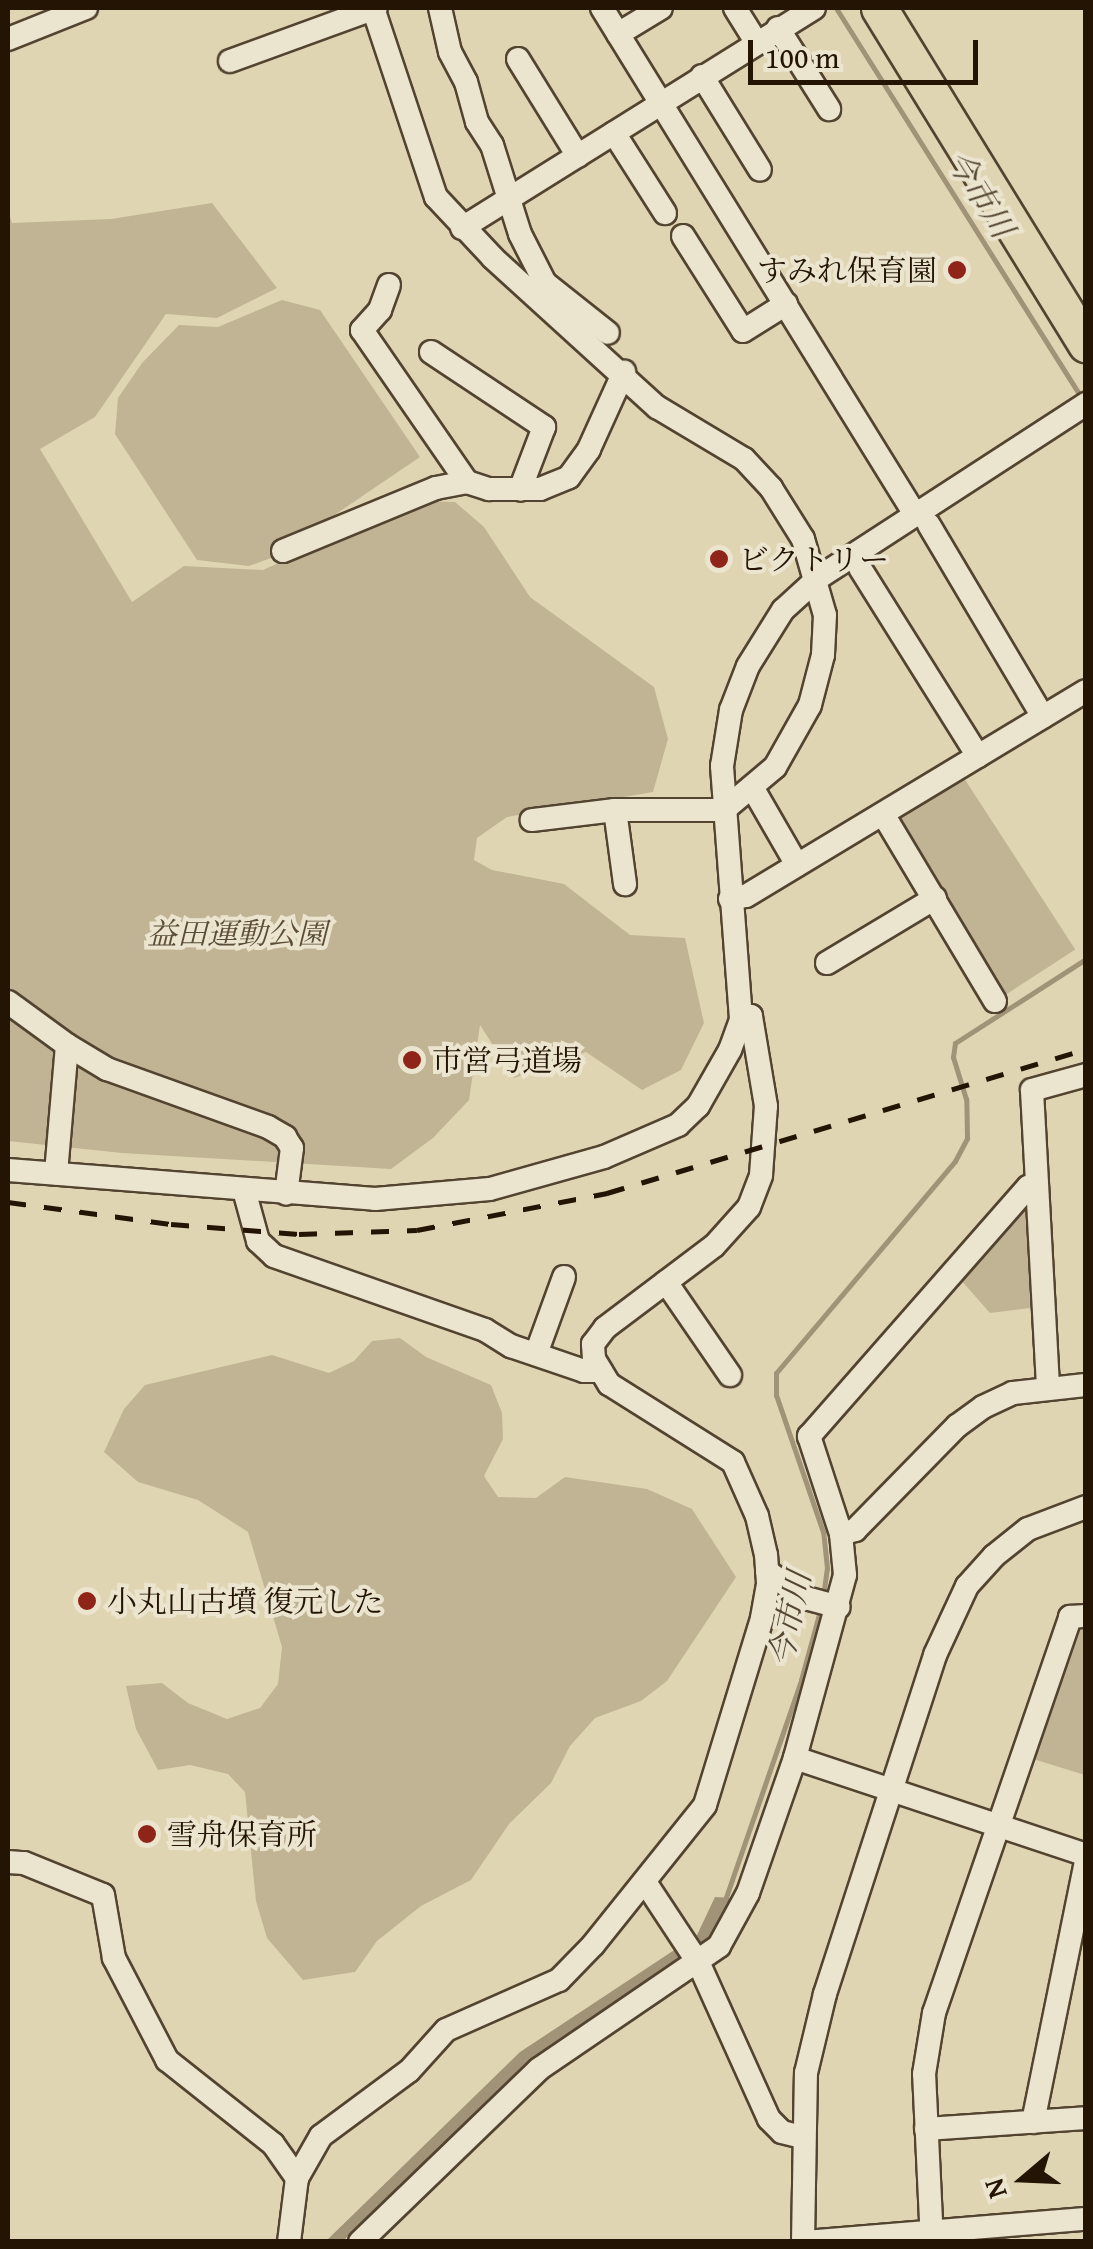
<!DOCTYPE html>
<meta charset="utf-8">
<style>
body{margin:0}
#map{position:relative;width:1093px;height:2249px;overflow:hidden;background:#e0d5b3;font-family:"Gentium Book Plus","Noto Serif JP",serif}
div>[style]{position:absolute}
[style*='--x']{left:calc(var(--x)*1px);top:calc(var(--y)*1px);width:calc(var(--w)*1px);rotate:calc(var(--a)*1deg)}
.green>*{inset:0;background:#c0b495;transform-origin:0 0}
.water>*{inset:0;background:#a09378}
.stream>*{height:5px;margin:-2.5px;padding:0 2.5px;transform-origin:2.5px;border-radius:2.5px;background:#a09378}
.roads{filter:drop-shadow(2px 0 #524430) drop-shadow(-2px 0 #524430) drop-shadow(0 2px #524430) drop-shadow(0 -2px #524430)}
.minor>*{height:22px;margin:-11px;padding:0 11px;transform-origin:11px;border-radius:11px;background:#ebe4ce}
.highway>*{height:35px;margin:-17.5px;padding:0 17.5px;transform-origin:17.5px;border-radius:17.5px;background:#e0d5b3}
.rail>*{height:5px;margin-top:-2.5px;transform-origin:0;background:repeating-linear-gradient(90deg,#231404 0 18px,transparent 0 36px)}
.dots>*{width:28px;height:28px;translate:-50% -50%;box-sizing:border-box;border:5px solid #ebe4ce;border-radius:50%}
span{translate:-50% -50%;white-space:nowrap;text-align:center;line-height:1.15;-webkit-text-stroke:8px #ebe4ce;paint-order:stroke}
.poi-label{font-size:30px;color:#231404}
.right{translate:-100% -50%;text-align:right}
.left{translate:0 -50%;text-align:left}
.park-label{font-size:30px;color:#5a4c37;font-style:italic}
.water-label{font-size:32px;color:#554732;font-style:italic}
.frame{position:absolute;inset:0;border:10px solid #231404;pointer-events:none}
.north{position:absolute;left:973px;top:2129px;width:100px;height:100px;-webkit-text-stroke:8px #ebe4ce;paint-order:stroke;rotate:251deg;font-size:28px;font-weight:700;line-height:40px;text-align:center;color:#231404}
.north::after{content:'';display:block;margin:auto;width:35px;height:45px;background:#231404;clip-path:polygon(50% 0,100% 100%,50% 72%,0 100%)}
.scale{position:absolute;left:748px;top:40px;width:230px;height:45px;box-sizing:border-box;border:5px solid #231404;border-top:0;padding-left:12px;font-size:30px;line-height:35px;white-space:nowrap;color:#231404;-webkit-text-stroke:8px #ebe4ce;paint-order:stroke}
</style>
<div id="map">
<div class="green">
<div style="clip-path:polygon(212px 203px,277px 288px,217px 318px,166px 314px,95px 417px,40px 449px,132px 602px,184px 566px,263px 570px,415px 501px,455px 502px,484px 527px,530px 597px,654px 687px,668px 739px,653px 792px,507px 817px,477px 838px,474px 860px,492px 870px,564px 884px,630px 935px,685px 938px,704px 1023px,681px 1070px,642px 1090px,586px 1052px,514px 1078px,480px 1025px,469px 1100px,433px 1138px,391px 1169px,122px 1153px,8px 1141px,8px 210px,12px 223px,111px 219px)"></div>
<div style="clip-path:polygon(282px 300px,320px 310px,420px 457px,271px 558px,249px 566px,197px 560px,115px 434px,118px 398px,142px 363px,179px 325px,218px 327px)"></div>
<div style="left:962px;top:775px;width:208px;height:83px;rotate:57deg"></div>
<div style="clip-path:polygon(1028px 1201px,1030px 1308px,990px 1313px,959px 1278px)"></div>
<div style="clip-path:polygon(400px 1338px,426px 1357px,491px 1385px,502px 1413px,503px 1439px,484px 1476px,498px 1497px,536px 1498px,565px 1477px,647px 1489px,692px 1509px,736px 1577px,667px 1681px,641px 1701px,595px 1718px,570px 1746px,551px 1783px,509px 1824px,471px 1880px,421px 1906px,377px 1941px,355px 1972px,303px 1980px,267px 1938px,256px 1901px,245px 1792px,228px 1774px,190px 1765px,158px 1770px,136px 1729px,126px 1686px,162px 1683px,188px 1703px,227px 1719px,260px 1708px,278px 1684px,282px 1647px,248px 1532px,198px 1500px,138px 1482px,104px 1452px,124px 1409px,145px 1385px,272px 1355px,329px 1373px,354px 1361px,372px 1341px)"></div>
<div style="clip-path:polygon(1076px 1626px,1085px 1626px,1085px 1775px,1033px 1759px)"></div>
</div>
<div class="water">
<div style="clip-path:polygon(715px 1897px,733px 1898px,718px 1932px,671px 1971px,519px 2070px,343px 2241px,325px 2242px,520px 2052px,697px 1935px)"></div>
</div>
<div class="stream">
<div style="--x:836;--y:8;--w:462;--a:57.8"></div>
<div style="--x:823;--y:1596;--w:28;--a:-82"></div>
<div style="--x:827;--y:1568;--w:36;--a:-96"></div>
<div style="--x:823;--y:1532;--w:145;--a:-108.9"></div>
<div style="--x:776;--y:1395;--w:22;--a:-90"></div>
<div style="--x:776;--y:1373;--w:277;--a:-49.8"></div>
<div style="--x:955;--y:1161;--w:26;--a:-62"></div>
<div style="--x:967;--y:1138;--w:39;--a:-91"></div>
<div style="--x:966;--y:1099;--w:44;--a:-107.2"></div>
<div style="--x:953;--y:1057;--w:14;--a:-82"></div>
<div style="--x:955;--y:1043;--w:156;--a:-32.7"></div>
<div style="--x:725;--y:1900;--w:233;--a:-70.9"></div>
<div style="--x:801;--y:1680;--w:76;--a:-74.7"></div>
</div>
<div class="roads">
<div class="minor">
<div style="--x:373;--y:8;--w:199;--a:71.6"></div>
<div style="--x:436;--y:197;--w:83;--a:46.9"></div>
<div style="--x:493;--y:258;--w:222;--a:42.3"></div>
<div style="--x:657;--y:407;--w:101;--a:30.9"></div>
<div style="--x:744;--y:459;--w:40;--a:47"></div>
<div style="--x:771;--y:488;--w:60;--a:57.9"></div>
<div style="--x:803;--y:539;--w:79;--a:73.9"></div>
<div style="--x:825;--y:615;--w:40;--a:92.9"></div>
<div style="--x:823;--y:655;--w:52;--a:104.6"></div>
<div style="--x:810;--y:705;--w:71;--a:119.4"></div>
<div style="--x:775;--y:767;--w:67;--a:139.9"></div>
<div style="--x:724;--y:810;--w:109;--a:180"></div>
<div style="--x:615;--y:810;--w:84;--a:173.1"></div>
<div style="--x:440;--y:8;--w:45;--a:77.2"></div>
<div style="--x:450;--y:52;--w:34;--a:62"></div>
<div style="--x:466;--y:82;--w:41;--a:74.6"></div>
<div style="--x:477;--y:122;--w:27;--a:57"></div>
<div style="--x:492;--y:145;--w:93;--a:72.5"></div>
<div style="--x:520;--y:234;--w:55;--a:63"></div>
<div style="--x:545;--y:283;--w:80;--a:38.4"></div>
<div style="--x:602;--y:8;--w:597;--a:58.28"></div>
<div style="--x:735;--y:8;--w:39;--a:58"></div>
<div style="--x:778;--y:28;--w:96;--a:57.8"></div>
<div style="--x:618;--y:34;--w:50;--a:-31.2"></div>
<div style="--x:8;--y:39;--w:84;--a:-21.7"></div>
<div style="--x:518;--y:59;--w:114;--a:58.3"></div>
<div style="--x:230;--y:61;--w:155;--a:-20"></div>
<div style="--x:702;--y:76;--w:110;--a:58.3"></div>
<div style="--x:614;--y:133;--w:95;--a:57.5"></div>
<div style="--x:462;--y:228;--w:415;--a:-32"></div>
<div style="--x:683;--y:236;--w:112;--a:57.7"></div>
<div style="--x:743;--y:331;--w:51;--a:-32.1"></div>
<div style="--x:389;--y:285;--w:27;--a:110"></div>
<div style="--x:380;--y:310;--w:27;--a:132"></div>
<div style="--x:362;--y:330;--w:185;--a:55.4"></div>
<div style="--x:431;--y:352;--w:136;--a:33.6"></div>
<div style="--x:544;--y:427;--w:67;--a:110.9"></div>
<div style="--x:929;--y:525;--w:223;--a:59.3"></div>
<div style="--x:283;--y:551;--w:165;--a:-22.4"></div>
<div style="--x:436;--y:488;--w:32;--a:-11"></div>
<div style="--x:467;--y:482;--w:23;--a:18"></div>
<div style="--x:489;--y:489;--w:51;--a:0"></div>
<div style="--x:540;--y:489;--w:31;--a:-22"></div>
<div style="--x:569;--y:477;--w:34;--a:-54"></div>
<div style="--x:589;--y:449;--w:85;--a:-65.6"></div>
<div style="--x:860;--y:568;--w:222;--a:57.9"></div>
<div style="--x:752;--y:787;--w:90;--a:60"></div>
<div style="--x:615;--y:810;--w:75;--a:82.3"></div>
<div style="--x:883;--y:814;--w:218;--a:59.1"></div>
<div style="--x:730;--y:899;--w:16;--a:-11"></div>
<div style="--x:746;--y:896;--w:397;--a:-31.1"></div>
<div style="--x:827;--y:963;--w:126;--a:-31"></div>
<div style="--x:8;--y:1002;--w:73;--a:36.1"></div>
<div style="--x:67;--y:1045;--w:129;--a:94.9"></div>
<div style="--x:67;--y:1045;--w:47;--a:31"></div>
<div style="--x:107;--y:1069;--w:171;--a:19.8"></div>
<div style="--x:268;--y:1127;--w:20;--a:30"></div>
<div style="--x:285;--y:1137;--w:13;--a:58"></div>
<div style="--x:292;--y:1148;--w:46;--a:97.4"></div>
<div style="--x:8;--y:1170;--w:368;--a:4.5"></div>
<div style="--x:375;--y:1199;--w:115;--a:-5"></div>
<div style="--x:490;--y:1189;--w:118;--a:-15.7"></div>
<div style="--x:604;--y:1157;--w:81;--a:-23.4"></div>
<div style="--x:678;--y:1125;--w:28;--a:-44"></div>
<div style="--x:698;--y:1106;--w:64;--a:-60.3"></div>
<div style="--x:730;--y:1050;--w:33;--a:-70"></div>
<div style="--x:741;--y:1019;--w:254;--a:-94.3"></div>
<div style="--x:722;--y:766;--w:57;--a:-80.9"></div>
<div style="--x:731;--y:710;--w:47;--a:-68.9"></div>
<div style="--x:748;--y:666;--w:66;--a:-58"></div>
<div style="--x:783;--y:610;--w:47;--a:-42.4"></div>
<div style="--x:818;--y:578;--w:320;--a:-33"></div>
<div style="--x:1036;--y:1185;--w:8;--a:166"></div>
<div style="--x:1028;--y:1187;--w:332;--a:131.3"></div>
<div style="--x:809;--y:1436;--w:103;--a:71.9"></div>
<div style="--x:841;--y:1534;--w:41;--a:84.4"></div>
<div style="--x:845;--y:1575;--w:190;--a:105.3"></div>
<div style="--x:795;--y:1758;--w:307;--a:18.4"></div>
<div style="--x:244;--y:1190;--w:53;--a:74.6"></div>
<div style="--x:258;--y:1241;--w:22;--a:43"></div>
<div style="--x:274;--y:1256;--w:224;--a:19.3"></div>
<div style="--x:485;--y:1330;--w:31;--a:32"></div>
<div style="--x:511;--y:1346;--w:77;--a:18.9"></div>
<div style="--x:584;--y:1371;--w:17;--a:0"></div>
<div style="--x:666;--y:1282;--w:113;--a:55.5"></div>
<div style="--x:536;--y:1354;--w:82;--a:-70"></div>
<div style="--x:1048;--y:1386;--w:296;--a:-93.1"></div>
<div style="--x:1032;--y:1090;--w:56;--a:-15.5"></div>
<div style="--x:841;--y:1534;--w:15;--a:-16"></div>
<div style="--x:855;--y:1530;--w:146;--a:-45.6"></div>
<div style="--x:957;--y:1426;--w:32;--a:-36"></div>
<div style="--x:983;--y:1407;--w:33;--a:-25"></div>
<div style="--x:1013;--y:1393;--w:73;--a:-6.3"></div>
<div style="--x:767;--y:1571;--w:44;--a:36.6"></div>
<div style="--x:802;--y:1597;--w:38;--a:15"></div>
<div style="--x:8;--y:1862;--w:16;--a:4"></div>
<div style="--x:24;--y:1863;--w:85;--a:22.1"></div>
<div style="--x:103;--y:1895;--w:64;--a:80.1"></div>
<div style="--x:114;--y:1958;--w:115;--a:62.5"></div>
<div style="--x:167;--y:2060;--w:135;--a:38.4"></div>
<div style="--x:273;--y:2144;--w:42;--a:54.8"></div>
<div style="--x:645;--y:1882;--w:98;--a:56.6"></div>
<div style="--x:699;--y:1964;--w:170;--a:65.7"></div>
<div style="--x:769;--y:2119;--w:18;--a:45"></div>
<div style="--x:782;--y:2132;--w:21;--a:14"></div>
<div style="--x:1033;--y:2122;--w:265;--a:-78.5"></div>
<div style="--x:926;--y:2129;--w:160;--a:-3.9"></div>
<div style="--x:289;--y:2242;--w:64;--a:-82.9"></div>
<div style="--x:297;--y:2178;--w:48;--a:-60.3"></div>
<div style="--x:321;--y:2136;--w:109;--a:-36.5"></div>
<div style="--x:409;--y:2071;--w:55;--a:-47.9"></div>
<div style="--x:446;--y:2030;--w:124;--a:-23.9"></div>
<div style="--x:559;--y:1980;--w:49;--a:-45.8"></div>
<div style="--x:593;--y:1945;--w:179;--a:-51.3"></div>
<div style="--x:705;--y:1805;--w:195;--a:-73"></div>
<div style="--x:762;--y:1618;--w:36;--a:-80"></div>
<div style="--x:768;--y:1583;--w:28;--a:-94"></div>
<div style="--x:766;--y:1555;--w:40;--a:-103"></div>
<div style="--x:757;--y:1516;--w:59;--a:-114"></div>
<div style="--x:733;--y:1462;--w:146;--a:-147.8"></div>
<div style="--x:609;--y:1384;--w:29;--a:-121"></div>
<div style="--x:594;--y:1359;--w:15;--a:-94"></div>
<div style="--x:593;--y:1344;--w:20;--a:-53"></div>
<div style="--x:605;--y:1328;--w:136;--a:-37"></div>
<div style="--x:714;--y:1246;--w:52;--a:-48.1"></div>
<div style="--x:749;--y:1207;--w:34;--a:-69"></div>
<div style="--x:761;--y:1175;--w:69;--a:-85.9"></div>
<div style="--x:766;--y:1106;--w:91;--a:-99.5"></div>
<div style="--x:751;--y:1016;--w:10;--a:163"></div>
<div style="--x:360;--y:2242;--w:249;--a:-44"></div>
<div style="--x:539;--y:2069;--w:218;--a:-34.3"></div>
<div style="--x:719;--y:1946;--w:60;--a:-61.3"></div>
<div style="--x:748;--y:1893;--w:143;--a:-70.8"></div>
<div style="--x:803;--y:2242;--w:169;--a:-89"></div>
<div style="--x:806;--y:2073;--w:81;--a:-76.5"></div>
<div style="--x:825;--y:1994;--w:356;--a:-72"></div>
<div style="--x:935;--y:1655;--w:76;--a:-65.1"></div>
<div style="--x:967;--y:1586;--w:40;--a:-48"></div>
<div style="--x:994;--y:1556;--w:43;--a:-38.5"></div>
<div style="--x:1028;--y:1529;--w:62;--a:-20.8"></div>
<div style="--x:804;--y:2242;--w:283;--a:-4.7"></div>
<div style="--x:932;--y:2242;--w:168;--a:-92.7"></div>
<div style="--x:924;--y:2074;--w:62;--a:-80.7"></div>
<div style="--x:934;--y:2013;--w:419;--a:-71"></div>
<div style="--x:1070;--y:1617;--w:16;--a:-4"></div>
</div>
<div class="highway">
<div style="--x:879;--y:8;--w:395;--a:58.4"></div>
</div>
</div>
<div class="rail">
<div style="--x:8;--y:1202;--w:164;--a:7.7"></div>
<div style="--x:171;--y:1224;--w:128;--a:4.5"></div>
<div style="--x:299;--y:1234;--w:118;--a:-1.9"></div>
<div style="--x:417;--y:1230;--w:194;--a:-11"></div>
<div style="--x:607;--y:1193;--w:500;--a:-16.73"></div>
</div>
<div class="dots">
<div style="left:957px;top:270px;background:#8f2418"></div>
<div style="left:719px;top:559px;background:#8f2418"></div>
<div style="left:412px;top:1060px;background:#8f2418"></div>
<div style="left:87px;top:1601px;background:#8f2418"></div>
<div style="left:147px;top:1834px;background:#8f2418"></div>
</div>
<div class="poi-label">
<span class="right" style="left:937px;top:270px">すみれ保育園</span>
<span class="left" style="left:739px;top:559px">ビクトリー</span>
<span class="left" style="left:432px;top:1060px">市営弓道場</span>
<span class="left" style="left:107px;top:1601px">小丸山古墳 復元した</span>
<span class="left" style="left:167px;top:1834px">雪舟保育所</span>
</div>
<div class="park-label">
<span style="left:237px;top:933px">益田運動公園</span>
</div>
<div class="water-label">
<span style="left:980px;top:194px;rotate:58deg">今市川</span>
<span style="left:790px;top:1619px;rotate:-78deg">今市川</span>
</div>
<div class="frame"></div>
<div class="north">N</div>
<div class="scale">100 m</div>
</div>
